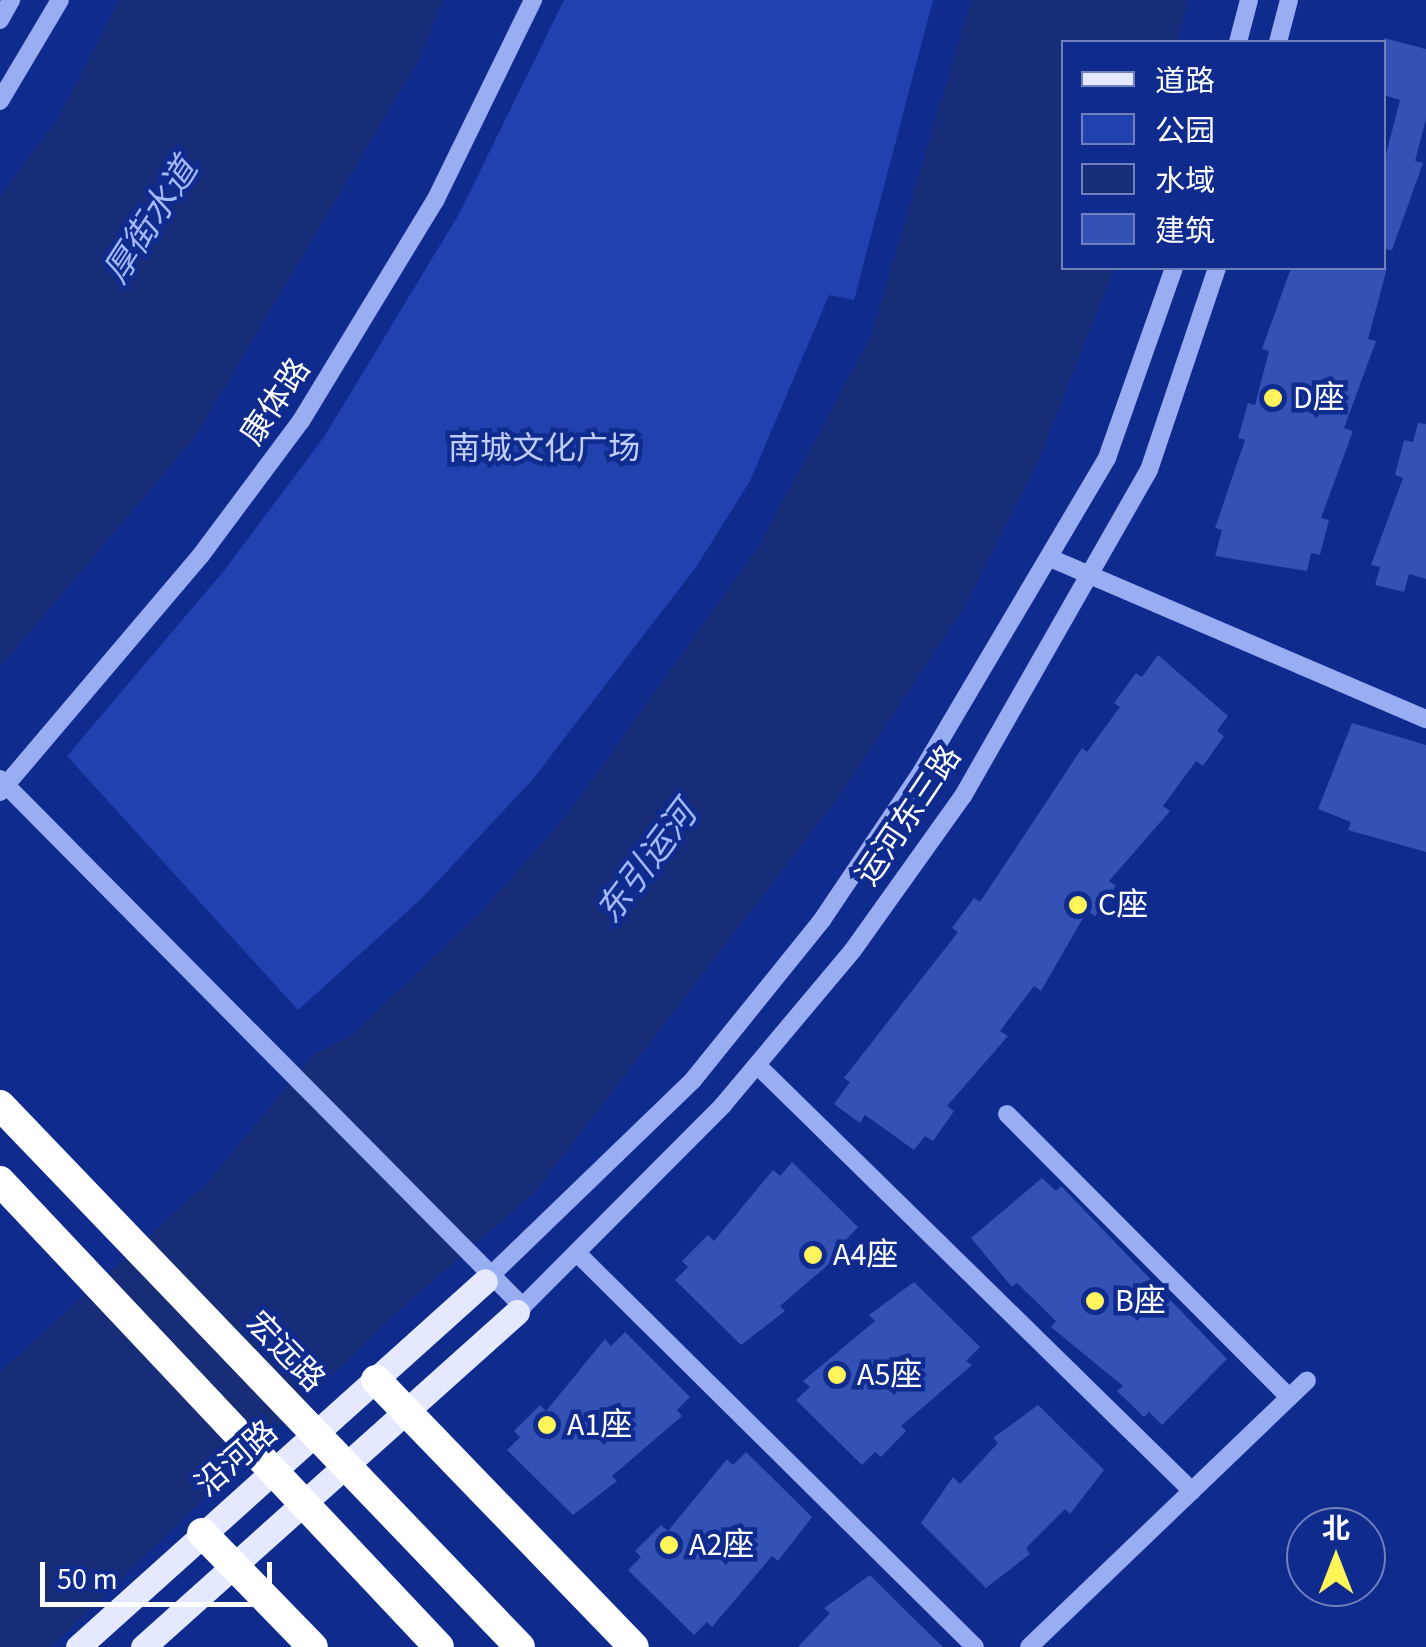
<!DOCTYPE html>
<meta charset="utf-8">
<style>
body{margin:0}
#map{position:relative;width:1426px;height:1647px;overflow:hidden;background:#102b8e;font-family:"Source Sans 3","Noto Sans SC",sans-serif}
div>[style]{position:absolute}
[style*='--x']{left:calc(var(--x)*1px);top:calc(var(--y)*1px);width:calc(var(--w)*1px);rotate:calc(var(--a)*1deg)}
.green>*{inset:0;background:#2142ae}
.water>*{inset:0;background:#182d78}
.building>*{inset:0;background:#3451b6}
.minor>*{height:18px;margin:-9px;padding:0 9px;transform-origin:9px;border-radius:9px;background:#99adf3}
.major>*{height:25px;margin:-12.5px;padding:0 12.5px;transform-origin:12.5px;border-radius:12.5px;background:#e4e9ff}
.highway>*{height:30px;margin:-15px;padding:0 15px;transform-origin:15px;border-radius:15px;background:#fff}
.highway-bridge>*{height:30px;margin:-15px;padding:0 15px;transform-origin:15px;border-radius:15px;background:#fff}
.dots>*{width:28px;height:28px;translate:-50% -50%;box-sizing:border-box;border:5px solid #102b8e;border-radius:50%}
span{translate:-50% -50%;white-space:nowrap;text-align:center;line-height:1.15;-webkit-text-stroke:9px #102b8e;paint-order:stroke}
.poi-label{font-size:32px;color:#fff}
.left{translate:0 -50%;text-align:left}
.street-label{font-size:32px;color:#fff}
.park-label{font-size:32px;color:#c0cefd}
.water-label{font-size:35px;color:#a4b9fa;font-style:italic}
.legend{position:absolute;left:1061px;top:40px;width:325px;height:230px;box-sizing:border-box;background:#102b8e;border:2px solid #7080bb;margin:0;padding:12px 18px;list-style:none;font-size:30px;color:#fff}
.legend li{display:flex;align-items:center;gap:20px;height:50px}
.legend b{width:50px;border:2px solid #7080bb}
.north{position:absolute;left:1286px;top:1507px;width:100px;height:100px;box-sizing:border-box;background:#102b8e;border:2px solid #7080bb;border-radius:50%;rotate:0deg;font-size:28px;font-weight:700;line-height:40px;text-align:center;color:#fff}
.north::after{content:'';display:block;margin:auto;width:35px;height:45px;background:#fff45a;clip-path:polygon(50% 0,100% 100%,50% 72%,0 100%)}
.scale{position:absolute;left:40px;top:1562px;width:232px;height:45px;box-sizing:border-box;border:5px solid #fff;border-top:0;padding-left:12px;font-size:30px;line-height:35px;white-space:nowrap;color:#fff;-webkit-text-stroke:8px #102b8e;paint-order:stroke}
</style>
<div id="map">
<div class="green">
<div style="clip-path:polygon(564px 0,933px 0,854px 300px,829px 295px,750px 481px,696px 567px,533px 779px,421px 899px,298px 1010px,67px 756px,223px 572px,324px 437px,459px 214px)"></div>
</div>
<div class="water">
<div style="clip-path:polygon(119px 0,443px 0,420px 58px,195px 437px,0 667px,0 196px,59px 117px)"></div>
<div style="clip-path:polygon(971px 0,1188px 0,1177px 42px,1064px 42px,1064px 268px,1114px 268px,1038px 462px,965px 606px,837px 799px,536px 1191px,395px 1314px,51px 1647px,0 1647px,0 1372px,209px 1181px,313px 1055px,352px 1035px,483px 910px,567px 815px,759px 546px,871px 336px)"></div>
</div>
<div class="building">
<div style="clip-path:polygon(1384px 38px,1426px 49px,1426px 119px,1415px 161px,1423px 163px,1392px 250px,1384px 249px,1384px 162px,1400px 100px,1384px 95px)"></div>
<div style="clip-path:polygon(1291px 268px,1387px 268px,1368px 339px,1376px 341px,1344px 428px,1353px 431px,1321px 518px,1329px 520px,1320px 555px,1311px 553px,1307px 571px,1215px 556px,1222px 530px,1215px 528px,1245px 440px,1238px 438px,1248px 403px,1255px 405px,1269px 351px,1262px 349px)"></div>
<div style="clip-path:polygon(1418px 423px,1426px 424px,1426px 579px,1409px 574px,1404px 592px,1375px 585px,1380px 567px,1371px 565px,1403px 478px,1395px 475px,1404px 440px,1413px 442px)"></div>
<div style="clip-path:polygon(1158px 655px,1228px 716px,1217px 731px,1224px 736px,1203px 766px,1196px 761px,1163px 806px,1170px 811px,1109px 881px,1116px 886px,1095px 916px,1087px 911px,1041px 991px,1034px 986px,1000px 1031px,1008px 1036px,947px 1106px,954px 1111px,933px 1141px,925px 1136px,914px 1150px,865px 1115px,860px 1123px,834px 1104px,850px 1082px,844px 1078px,958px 932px,952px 928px,974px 898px,980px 902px,1082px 748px,1087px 752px,1120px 707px,1114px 703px,1136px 673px,1142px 677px)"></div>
<div style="clip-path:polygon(1352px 723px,1426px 745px,1426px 852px,1348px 830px,1351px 822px,1318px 809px)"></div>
<div style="clip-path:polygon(792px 1162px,858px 1227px,845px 1241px,850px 1246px,780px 1306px,785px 1311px,741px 1345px,675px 1280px,688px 1267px,682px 1261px,708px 1235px,714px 1241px,773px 1170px,780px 1176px)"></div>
<div style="clip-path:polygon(1042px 1178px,1056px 1191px,1061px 1186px,1227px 1359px,1162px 1425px,1149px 1412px,1144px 1417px,1117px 1391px,1123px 1386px,1051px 1327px,1056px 1321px,1017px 1283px,1012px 1287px,971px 1238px)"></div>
<div style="clip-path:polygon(914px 1282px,980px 1347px,966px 1361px,972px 1365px,901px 1426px,906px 1431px,881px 1457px,875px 1452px,862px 1465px,796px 1400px,810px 1387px,803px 1381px,875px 1321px,869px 1315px)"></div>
<div style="clip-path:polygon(625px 1332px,690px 1397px,677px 1410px,682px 1416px,612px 1476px,617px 1481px,573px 1515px,507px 1450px,520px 1437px,514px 1431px,540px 1405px,546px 1411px,605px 1339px,611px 1346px)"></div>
<div style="clip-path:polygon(1038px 1405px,1104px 1470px,1070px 1514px,1065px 1509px,1026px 1548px,1030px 1554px,986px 1588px,921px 1523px,953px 1477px,960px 1484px,998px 1443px,993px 1438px)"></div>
<div style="clip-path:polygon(746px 1452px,812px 1517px,778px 1561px,772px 1556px,712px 1627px,707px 1622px,694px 1635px,628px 1570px,641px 1557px,635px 1551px,661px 1525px,668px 1531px,727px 1459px,733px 1465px)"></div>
<div style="clip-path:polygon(870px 1575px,907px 1612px,943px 1647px,798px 1647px,830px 1613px,824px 1608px)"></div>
</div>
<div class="minor">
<div style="--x:0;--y:20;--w:23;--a:-61"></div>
<div style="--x:1238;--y:42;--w:43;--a:-75.3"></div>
<div style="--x:1278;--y:42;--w:43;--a:-75.3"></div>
<div style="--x:0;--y:101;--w:117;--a:-59.3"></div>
<div style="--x:1050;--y:558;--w:409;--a:23.2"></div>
<div style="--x:0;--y:779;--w:743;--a:45.27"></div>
<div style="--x:0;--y:792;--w:311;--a:-49.7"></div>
<div style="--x:201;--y:555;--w:167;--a:-53.3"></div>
<div style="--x:301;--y:421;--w:258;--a:-58.7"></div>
<div style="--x:435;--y:201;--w:224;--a:-64"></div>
<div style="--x:757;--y:1065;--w:609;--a:44.4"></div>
<div style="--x:1007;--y:1114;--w:400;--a:45.1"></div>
<div style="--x:577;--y:1253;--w:560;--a:44.71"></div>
<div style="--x:485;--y:1281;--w:289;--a:-44"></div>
<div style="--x:693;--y:1080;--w:206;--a:-51.1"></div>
<div style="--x:822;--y:920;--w:179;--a:-56.1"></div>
<div style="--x:922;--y:771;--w:364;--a:-59.4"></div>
<div style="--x:1107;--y:458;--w:201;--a:-70.6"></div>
<div style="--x:517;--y:1312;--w:292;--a:-45.1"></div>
<div style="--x:723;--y:1105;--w:202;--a:-50"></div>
<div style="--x:853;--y:950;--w:189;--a:-54.5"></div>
<div style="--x:963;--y:796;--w:375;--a:-60.3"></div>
<div style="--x:1149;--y:470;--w:213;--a:-71.4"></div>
<div style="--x:1029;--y:1647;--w:385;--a:-43.8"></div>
</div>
<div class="major">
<div style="--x:78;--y:1647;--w:547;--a:-41.96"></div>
<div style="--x:143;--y:1647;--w:502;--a:-41.85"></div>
</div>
<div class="highway">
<div style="--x:376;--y:1380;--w:371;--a:46"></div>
<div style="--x:202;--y:1533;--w:159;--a:45.8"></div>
</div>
<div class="highway-bridge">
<div style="--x:0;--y:1105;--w:751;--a:46.19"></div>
<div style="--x:0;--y:1181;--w:640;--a:46.71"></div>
</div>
<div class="dots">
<div style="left:1273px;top:398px;background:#fff45a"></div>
<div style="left:1078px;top:905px;background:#fff45a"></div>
<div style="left:813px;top:1255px;background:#fff45a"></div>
<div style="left:1095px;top:1301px;background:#fff45a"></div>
<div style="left:837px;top:1375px;background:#fff45a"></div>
<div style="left:547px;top:1425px;background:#fff45a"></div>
<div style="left:669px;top:1545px;background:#fff45a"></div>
</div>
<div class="poi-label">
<span class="left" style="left:1293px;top:398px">D座</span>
<span class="left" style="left:1098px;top:905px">C座</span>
<span class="left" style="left:833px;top:1255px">A4座</span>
<span class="left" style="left:1115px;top:1301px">B座</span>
<span class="left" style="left:857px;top:1375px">A5座</span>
<span class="left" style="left:567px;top:1425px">A1座</span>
<span class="left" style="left:689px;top:1545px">A2座</span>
</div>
<div class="street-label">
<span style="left:276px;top:402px;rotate:-56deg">康体路</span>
<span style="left:909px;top:816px;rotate:-56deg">运河东三路</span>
<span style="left:285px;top:1352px;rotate:46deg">宏远路</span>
<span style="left:237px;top:1459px;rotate:-41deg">沿河路</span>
</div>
<div class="park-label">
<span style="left:544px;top:449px">南城文化广场</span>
</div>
<div class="water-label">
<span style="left:151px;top:221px;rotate:-57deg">厚街水道</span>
<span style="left:647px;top:863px;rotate:-53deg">东引运河</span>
</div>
<ul class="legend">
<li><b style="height:12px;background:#e4e9ff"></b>道路</li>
<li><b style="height:28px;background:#2142ae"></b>公园</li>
<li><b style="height:28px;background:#182d78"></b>水域</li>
<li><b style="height:28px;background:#3451b6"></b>建筑</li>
</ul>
<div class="north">北</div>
<div class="scale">50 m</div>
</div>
